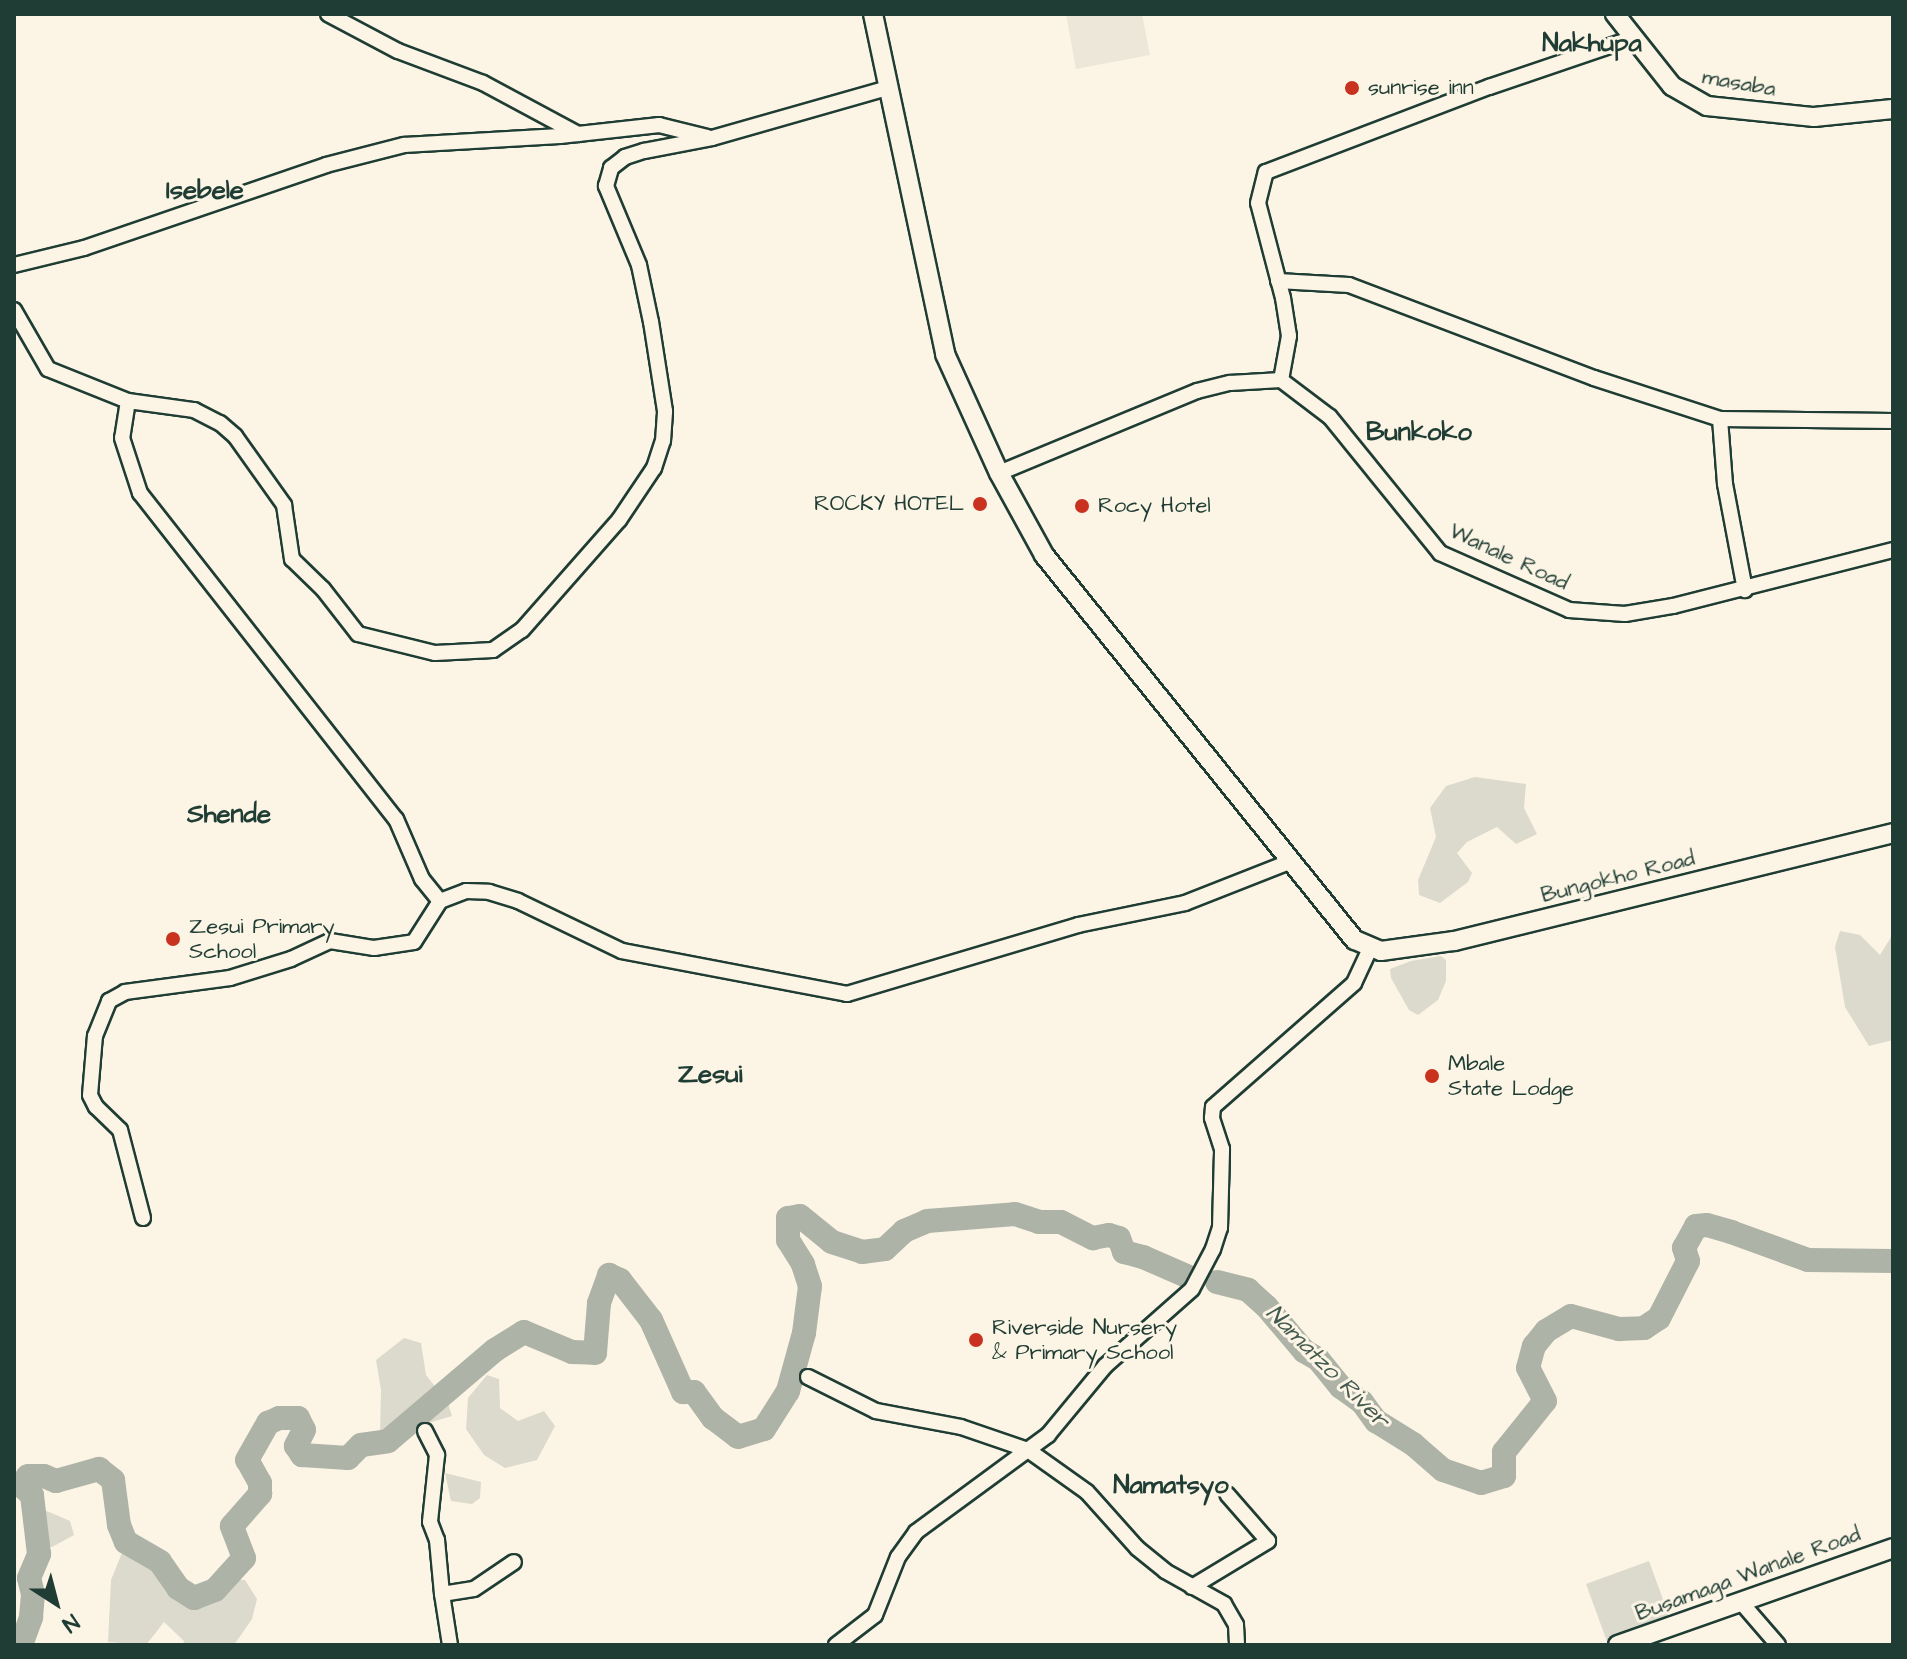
<!DOCTYPE html>
<style>
body{margin:0}
#map{position:relative;width:1907px;height:1659px;overflow:hidden;background:#fcf5e5;font-family:"Architects Daughter",sans-serif}
div>[style]{position:absolute}
[style*='--x']{left:calc(var(--x)*1px);top:calc(var(--y)*1px);width:calc(var(--w)*1px);rotate:calc(var(--a)*1deg)}
.built>*{inset:0;background:#ece7d8}
.green>*{inset:0;background:#dcdacc;transform-origin:0 0}
.river>*{height:24px;margin:-12px;padding:0 12px;transform-origin:12px;border-radius:12px;background:#aeb3a7}
.roads{filter:drop-shadow(2px 0 #1f3d34) drop-shadow(-2px 0 #1f3d34) drop-shadow(0 2px #1f3d34) drop-shadow(0 -2px #1f3d34)}
.minor>*{height:14px;margin:-7px;padding:0 7px;transform-origin:7px;border-radius:7px;background:#fcf5e5}
.tertiary>*{height:18px;margin:-9px;padding:0 9px;transform-origin:9px;border-radius:9px;background:#fcf5e5}
.dots>*{width:22px;height:22px;translate:-50% -50%;box-sizing:border-box;border:4px solid #fcf5e5;border-radius:50%}
span{translate:-50% -50%;white-space:nowrap;text-align:center;line-height:1.15;-webkit-text-stroke:6px #fcf5e5;paint-order:stroke}
.street-label{font-size:22px;color:#1f3d34}
.poi-label{font-size:22px;color:#1f3d34}
.left{translate:0 -50%;text-align:left}
.right{translate:-100% -50%;text-align:right}
.water-label{font-size:24px;color:#435a51;font-style:italic}
.quarter-label{font-size:26px;color:#1f3d34;font-weight:700}
.frame{position:absolute;inset:0;border:16px solid #1f3d34;pointer-events:none}
.north{position:absolute;left:16px;top:1563px;width:80px;height:80px;-webkit-text-stroke:6px #fcf5e5;paint-order:stroke;rotate:144deg;font-size:22px;font-weight:700;line-height:32px;text-align:center;color:#1f3d34}
.north::after{content:'';display:block;margin:auto;width:28px;height:36px;background:#1f3d34;clip-path:polygon(50% 0,100% 100%,50% 72%,0 100%)}
</style>
<div id="map">
<div class="built">
<div style="clip-path:polygon(1066px 14px,1142px 14px,1150px 55px,1076px 69px)"></div>
</div>
<div class="green">
<div style="clip-path:polygon(1475px 777px,1526px 784px,1524px 808px,1537px 834px,1516px 844px,1497px 827px,1467px 842px,1457px 853px,1472px 873px,1468px 882px,1440px 903px,1419px 895px,1418px 880px,1436px 837px,1430px 808px,1446px 786px)"></div>
<div style="clip-path:polygon(1840px 931px,1860px 935px,1880px 955px,1893px 934px,1893px 1040px,1869px 1046px,1845px 1007px,1835px 947px)"></div>
<div style="clip-path:polygon(1441px 956px,1446px 960px,1446px 981px,1438px 1000px,1418px 1015px,1409px 1010px,1391px 978px,1390px 969px,1411px 961px)"></div>
<div style="clip-path:polygon(404px 1338px,421px 1343px,426px 1375px,448px 1403px,452px 1416px,425px 1424px,399px 1440px,380px 1434px,381px 1390px,376px 1360px)"></div>
<div style="clip-path:polygon(487px 1375px,499px 1379px,500px 1408px,518px 1421px,544px 1411px,555px 1426px,537px 1460px,505px 1468px,484px 1455px,466px 1429px,468px 1398px)"></div>
<div style="clip-path:polygon(445px 1473px,481px 1482px,480px 1498px,472px 1504px,451px 1501px)"></div>
<div style="clip-path:polygon(47px 1511px,70px 1521px,74px 1535px,52px 1547px,43px 1545px,36px 1522px)"></div>
<div style="clip-path:polygon(126px 1543px,160px 1562px,178px 1587px,194px 1598px,215px 1590px,230px 1579px,245px 1580px,257px 1599px,252px 1619px,234px 1645px,183px 1645px,184px 1641px,164px 1622px,146px 1645px,108px 1642px,111px 1580px)"></div>
<div style="left:1649px;top:1561px;width:66px;height:67px;rotate:70deg"></div>
</div>
<div class="river">
<div style="--x:1217;--y:1282;--w:32;--a:14"></div>
<div style="--x:1248;--y:1290;--w:24;--a:42"></div>
<div style="--x:1266;--y:1306;--w:59;--a:49.8"></div>
<div style="--x:1304;--y:1351;--w:16;--a:30"></div>
<div style="--x:1318;--y:1359;--w:36;--a:51"></div>
<div style="--x:1341;--y:1387;--w:26;--a:36"></div>
<div style="--x:1362;--y:1402;--w:24;--a:54"></div>
<div style="--x:1376;--y:1421;--w:44;--a:31.9"></div>
<div style="--x:1413;--y:1444;--w:40;--a:41"></div>
<div style="--x:1443;--y:1470;--w:40;--a:18.9"></div>
<div style="--x:1481;--y:1483;--w:24;--a:-17"></div>
<div style="--x:1504;--y:1476;--w:24;--a:-90"></div>
<div style="--x:1504;--y:1452;--w:65;--a:-51.2"></div>
<div style="--x:1545;--y:1401;--w:37;--a:-117"></div>
<div style="--x:1528;--y:1368;--w:23;--a:-75"></div>
<div style="--x:1534;--y:1346;--w:19;--a:-51"></div>
<div style="--x:1546;--y:1331;--w:29;--a:-31"></div>
<div style="--x:1571;--y:1316;--w:50;--a:15.2"></div>
<div style="--x:1619;--y:1329;--w:25;--a:-2"></div>
<div style="--x:1644;--y:1328;--w:18;--a:-34"></div>
<div style="--x:1659;--y:1318;--w:64;--a:-63"></div>
<div style="--x:1688;--y:1261;--w:14;--a:-107"></div>
<div style="--x:1684;--y:1248;--w:25;--a:-61"></div>
<div style="--x:1696;--y:1226;--w:11;--a:-5"></div>
<div style="--x:1707;--y:1225;--w:25;--a:16"></div>
<div style="--x:1731;--y:1232;--w:82;--a:20"></div>
<div style="--x:1808;--y:1260;--w:85;--a:0.7"></div>
<div style="--x:21;--y:1645;--w:30;--a:-70"></div>
<div style="--x:31;--y:1617;--w:23;--a:-85"></div>
<div style="--x:33;--y:1594;--w:16;--a:-104"></div>
<div style="--x:29;--y:1578;--w:26;--a:-67"></div>
<div style="--x:39;--y:1554;--w:59;--a:-96.8"></div>
<div style="--x:32;--y:1495;--w:15;--a:-138"></div>
<div style="--x:21;--y:1485;--w:11;--a:-52"></div>
<div style="--x:28;--y:1476;--w:16;--a:0"></div>
<div style="--x:44;--y:1476;--w:13;--a:23"></div>
<div style="--x:56;--y:1481;--w:45;--a:-15.6"></div>
<div style="--x:99;--y:1469;--w:18;--a:38"></div>
<div style="--x:113;--y:1480;--w:45;--a:82.4"></div>
<div style="--x:119;--y:1525;--w:18;--a:68"></div>
<div style="--x:126;--y:1542;--w:39;--a:30"></div>
<div style="--x:160;--y:1562;--w:32;--a:55"></div>
<div style="--x:178;--y:1588;--w:19;--a:32"></div>
<div style="--x:194;--y:1598;--w:22;--a:-21"></div>
<div style="--x:215;--y:1590;--w:43;--a:-47.8"></div>
<div style="--x:244;--y:1558;--w:34;--a:-111"></div>
<div style="--x:232;--y:1526;--w:43;--a:-48.8"></div>
<div style="--x:260;--y:1494;--w:11;--a:-90"></div>
<div style="--x:260;--y:1483;--w:26;--a:-119"></div>
<div style="--x:247;--y:1460;--w:43;--a:-60.4"></div>
<div style="--x:268;--y:1423;--w:12;--a:-24"></div>
<div style="--x:279;--y:1418;--w:19;--a:0"></div>
<div style="--x:298;--y:1418;--w:13;--a:63"></div>
<div style="--x:304;--y:1430;--w:18;--a:117"></div>
<div style="--x:296;--y:1446;--w:11;--a:56"></div>
<div style="--x:302;--y:1455;--w:46;--a:3.7"></div>
<div style="--x:348;--y:1458;--w:18;--a:-45"></div>
<div style="--x:361;--y:1445;--w:27;--a:-8"></div>
<div style="--x:388;--y:1441;--w:140;--a:-40.4"></div>
<div style="--x:495;--y:1350;--w:34;--a:-32"></div>
<div style="--x:524;--y:1332;--w:52;--a:22.6"></div>
<div style="--x:572;--y:1352;--w:23;--a:2"></div>
<div style="--x:595;--y:1353;--w:50;--a:-85.4"></div>
<div style="--x:599;--y:1303;--w:30;--a:-70"></div>
<div style="--x:609;--y:1275;--w:12;--a:24"></div>
<div style="--x:620;--y:1280;--w:51;--a:52.2"></div>
<div style="--x:651;--y:1320;--w:79;--a:66"></div>
<div style="--x:683;--y:1392;--w:11;--a:0"></div>
<div style="--x:694;--y:1392;--w:32;--a:54"></div>
<div style="--x:713;--y:1418;--w:31;--a:37"></div>
<div style="--x:738;--y:1437;--w:27;--a:-17"></div>
<div style="--x:764;--y:1429;--w:45;--a:-57.7"></div>
<div style="--x:788;--y:1391;--w:60;--a:-74.6"></div>
<div style="--x:804;--y:1333;--w:47;--a:-82.7"></div>
<div style="--x:810;--y:1286;--w:23;--a:-108"></div>
<div style="--x:803;--y:1264;--w:28;--a:-122"></div>
<div style="--x:788;--y:1240;--w:22;--a:-90"></div>
<div style="--x:788;--y:1218;--w:12;--a:-9"></div>
<div style="--x:800;--y:1216;--w:41;--a:39.1"></div>
<div style="--x:832;--y:1242;--w:32;--a:18"></div>
<div style="--x:862;--y:1252;--w:23;--a:-7"></div>
<div style="--x:885;--y:1249;--w:26;--a:-43"></div>
<div style="--x:904;--y:1231;--w:25;--a:-23"></div>
<div style="--x:927;--y:1221;--w:88;--a:-4.5"></div>
<div style="--x:1015;--y:1214;--w:25;--a:18"></div>
<div style="--x:1039;--y:1222;--w:22;--a:0"></div>
<div style="--x:1061;--y:1222;--w:36;--a:27"></div>
<div style="--x:1093;--y:1238;--w:16;--a:-11"></div>
<div style="--x:1109;--y:1235;--w:10;--a:17"></div>
<div style="--x:1119;--y:1238;--w:15;--a:70"></div>
<div style="--x:1124;--y:1252;--w:20;--a:15"></div>
<div style="--x:1143;--y:1257;--w:52;--a:23.6"></div>
</div>
<div class="roads">
<div class="minor">
<div style="--x:328;--y:14;--w:79;--a:27.9"></div>
<div style="--x:398;--y:51;--w:91;--a:20.6"></div>
<div style="--x:483;--y:83;--w:108;--a:28.2"></div>
<div style="--x:14;--y:265;--w:72;--a:-13.7"></div>
<div style="--x:84;--y:248;--w:256;--a:-18.9"></div>
<div style="--x:326;--y:165;--w:81;--a:-14.4"></div>
<div style="--x:404;--y:145;--w:156;--a:-3.3"></div>
<div style="--x:560;--y:136;--w:100;--a:-6.3"></div>
<div style="--x:659;--y:125;--w:50;--a:13.8"></div>
<div style="--x:1278;--y:281;--w:71;--a:3.2"></div>
<div style="--x:1349;--y:285;--w:262;--a:20.8"></div>
<div style="--x:1594;--y:378;--w:133;--a:18"></div>
<div style="--x:1720;--y:419;--w:173;--a:0.7"></div>
<div style="--x:14;--y:310;--w:68;--a:60"></div>
<div style="--x:48;--y:369;--w:86;--a:21.8"></div>
<div style="--x:128;--y:401;--w:37;--a:99"></div>
<div style="--x:122;--y:438;--w:58;--a:71.9"></div>
<div style="--x:140;--y:493;--w:415;--a:51.9"></div>
<div style="--x:396;--y:819;--w:65;--a:66.6"></div>
<div style="--x:422;--y:879;--w:28;--a:51"></div>
<div style="--x:1281;--y:380;--w:45;--a:-79.7"></div>
<div style="--x:1289;--y:336;--w:38;--a:-99"></div>
<div style="--x:1283;--y:298;--w:98;--a:-104.7"></div>
<div style="--x:1258;--y:203;--w:32;--a:-76"></div>
<div style="--x:1266;--y:172;--w:239;--a:-20.9"></div>
<div style="--x:1489;--y:87;--w:152;--a:-18.8"></div>
<div style="--x:128;--y:401;--w:67;--a:7.8"></div>
<div style="--x:194;--y:410;--w:29;--a:27"></div>
<div style="--x:220;--y:423;--w:20;--a:41"></div>
<div style="--x:235;--y:436;--w:85;--a:54.6"></div>
<div style="--x:284;--y:505;--w:55;--a:81.6"></div>
<div style="--x:292;--y:559;--w:43;--a:44.1"></div>
<div style="--x:323;--y:589;--w:57;--a:52.1"></div>
<div style="--x:358;--y:634;--w:79;--a:13.9"></div>
<div style="--x:435;--y:653;--w:58;--a:-3"></div>
<div style="--x:493;--y:650;--w:35;--a:-35"></div>
<div style="--x:522;--y:630;--w:147;--a:-48.6"></div>
<div style="--x:619;--y:520;--w:63;--a:-56.1"></div>
<div style="--x:654;--y:468;--w:28;--a:-72"></div>
<div style="--x:663;--y:441;--w:30;--a:-86"></div>
<div style="--x:665;--y:411;--w:90;--a:-98.9"></div>
<div style="--x:651;--y:322;--w:58;--a:-101.9"></div>
<div style="--x:639;--y:265;--w:86;--a:-112.7"></div>
<div style="--x:606;--y:186;--w:19;--a:-74"></div>
<div style="--x:611;--y:168;--w:18;--a:-38"></div>
<div style="--x:625;--y:157;--w:20;--a:-18"></div>
<div style="--x:644;--y:151;--w:69;--a:-10.8"></div>
<div style="--x:712;--y:138;--w:183;--a:-15.9"></div>
<div style="--x:1720;--y:419;--w:65;--a:85.6"></div>
<div style="--x:1725;--y:484;--w:108;--a:79.3"></div>
<div style="--x:999;--y:473;--w:214;--a:-22.5"></div>
<div style="--x:1197;--y:391;--w:34;--a:-14"></div>
<div style="--x:1230;--y:383;--w:51;--a:-3.4"></div>
<div style="--x:1281;--y:380;--w:61;--a:37.1"></div>
<div style="--x:1330;--y:417;--w:175;--a:51"></div>
<div style="--x:1440;--y:553;--w:141;--a:23.8"></div>
<div style="--x:1569;--y:610;--w:56;--a:4.1"></div>
<div style="--x:1625;--y:614;--w:49;--a:-9.5"></div>
<div style="--x:1673;--y:606;--w:227;--a:-14.3"></div>
<div style="--x:143;--y:1218;--w:91;--a:-104.6"></div>
<div style="--x:120;--y:1130;--w:33;--a:-136"></div>
<div style="--x:96;--y:1107;--w:13;--a:-117"></div>
<div style="--x:90;--y:1095;--w:59;--a:-85.2"></div>
<div style="--x:95;--y:1036;--w:38;--a:-68"></div>
<div style="--x:109;--y:1001;--w:18;--a:-29"></div>
<div style="--x:125;--y:992;--w:106;--a:-7.6"></div>
<div style="--x:230;--y:978;--w:64;--a:-17.3"></div>
<div style="--x:291;--y:959;--w:43;--a:-24.8"></div>
<div style="--x:330;--y:941;--w:45;--a:9"></div>
<div style="--x:374;--y:948;--w:40;--a:-8.5"></div>
<div style="--x:414;--y:942;--w:49;--a:-57.6"></div>
<div style="--x:440;--y:901;--w:28;--a:-21"></div>
<div style="--x:466;--y:891;--w:23;--a:2"></div>
<div style="--x:489;--y:892;--w:30;--a:17"></div>
<div style="--x:518;--y:901;--w:115;--a:25.7"></div>
<div style="--x:622;--y:951;--w:229;--a:10.8"></div>
<div style="--x:847;--y:994;--w:241;--a:-16.6"></div>
<div style="--x:1078;--y:925;--w:109;--a:-11.6"></div>
<div style="--x:1185;--y:903;--w:112;--a:-21.5"></div>
<div style="--x:808;--y:1377;--w:76;--a:26.6"></div>
<div style="--x:876;--y:1411;--w:86;--a:10.7"></div>
<div style="--x:961;--y:1427;--w:71;--a:18.9"></div>
<div style="--x:1028;--y:1450;--w:72;--a:35.4"></div>
<div style="--x:1087;--y:1492;--w:75;--a:48.2"></div>
<div style="--x:1137;--y:1548;--w:36;--a:39"></div>
<div style="--x:1165;--y:1571;--w:68;--a:29.2"></div>
<div style="--x:1224;--y:1604;--w:24;--a:60"></div>
<div style="--x:1236;--y:1625;--w:20;--a:87"></div>
<div style="--x:425;--y:1431;--w:27;--a:63"></div>
<div style="--x:437;--y:1455;--w:67;--a:96"></div>
<div style="--x:430;--y:1522;--w:19;--a:69"></div>
<div style="--x:437;--y:1540;--w:54;--a:84.7"></div>
<div style="--x:1192;--y:1587;--w:89;--a:-31.2"></div>
<div style="--x:1268;--y:1541;--w:62;--a:-131.1"></div>
<div style="--x:1740;--y:1601;--w:58;--a:49.2"></div>
<div style="--x:450;--y:1645;--w:52;--a:-98.9"></div>
<div style="--x:442;--y:1594;--w:32;--a:-9"></div>
<div style="--x:474;--y:1589;--w:48;--a:-34"></div>
<div style="--x:836;--y:1645;--w:49;--a:-37.6"></div>
<div style="--x:875;--y:1615;--w:62;--a:-68.4"></div>
<div style="--x:898;--y:1557;--w:31;--a:-54"></div>
<div style="--x:916;--y:1532;--w:164;--a:-36.3"></div>
<div style="--x:1048;--y:1435;--w:89;--a:-50.4"></div>
<div style="--x:1105;--y:1366;--w:116;--a:-41.5"></div>
<div style="--x:1192;--y:1289;--w:45;--a:-62.3"></div>
<div style="--x:1213;--y:1249;--w:22;--a:-72"></div>
<div style="--x:1220;--y:1228;--w:79;--a:-88.5"></div>
<div style="--x:1222;--y:1149;--w:33;--a:-108"></div>
<div style="--x:1212;--y:1118;--w:11;--a:-85"></div>
<div style="--x:1213;--y:1107;--w:188;--a:-41.3"></div>
<div style="--x:1354;--y:983;--w:40;--a:-65"></div>
</div>
<div class="tertiary">
<div style="--x:873;--y:14;--w:348;--a:78"></div>
<div style="--x:945;--y:354;--w:131;--a:65.6"></div>
<div style="--x:999;--y:473;--w:94;--a:61.2"></div>
<div style="--x:1044;--y:555;--w:495;--a:51.1"></div>
<div style="--x:1355;--y:940;--w:28;--a:23"></div>
<div style="--x:1381;--y:951;--w:74;--a:-7.8"></div>
<div style="--x:1454;--y:941;--w:452;--a:-13.8"></div>
<div style="--x:1615;--y:14;--w:92;--a:51.6"></div>
<div style="--x:1672;--y:86;--w:40;--a:29.7"></div>
<div style="--x:1707;--y:106;--w:108;--a:5.9"></div>
<div style="--x:1814;--y:117;--w:79;--a:-5.8"></div>
<div style="--x:1618;--y:1645;--w:292;--a:-19.4"></div>
</div>
</div>
<div class="dots">
<div style="left:1352px;top:88px;background:#c8321e"></div>
<div style="left:980px;top:504px;background:#c8321e"></div>
<div style="left:1082px;top:506px;background:#c8321e"></div>
<div style="left:173px;top:939px;background:#c8321e"></div>
<div style="left:1432px;top:1076px;background:#c8321e"></div>
<div style="left:976px;top:1340px;background:#c8321e"></div>
</div>
<div class="street-label">
<span style="left:1739px;top:83px;rotate:10deg">masaba</span>
<span style="left:1509px;top:557px;rotate:25deg">Wanale Road</span>
<span style="left:1618px;top:877px;rotate:-14deg">Bungokho Road</span>
<span style="left:1748px;top:1574px;rotate:-20deg">Busamaga Wanale Road</span>
</div>
<div class="poi-label">
<span class="left" style="left:1368px;top:88px">sunrise inn</span>
<span class="right" style="left:964px;top:504px">ROCKY HOTEL</span>
<span class="left" style="left:1098px;top:506px">Rocy Hotel</span>
<span class="left" style="left:189px;top:939px">Zesui Primary<br>School</span>
<span class="left" style="left:1448px;top:1076px">Mbale<br>State Lodge</span>
<span class="left" style="left:992px;top:1340px">Riverside Nursery<br>&amp; Primary School</span>
</div>
<div class="water-label">
<span style="left:1327px;top:1367px;rotate:45deg">Namatzo River</span>
</div>
<div class="quarter-label">
<span style="left:1592px;top:44px">Nakhupa</span>
<span style="left:205px;top:191px">Isebele</span>
<span style="left:1419px;top:433px">Bunkoko</span>
<span style="left:229px;top:815px">Shende</span>
<span style="left:710px;top:1075px">Zesui</span>
<span style="left:1171px;top:1486px">Namatsyo</span>
</div>
<div class="frame"></div>
<div class="north">N</div>
</div>
